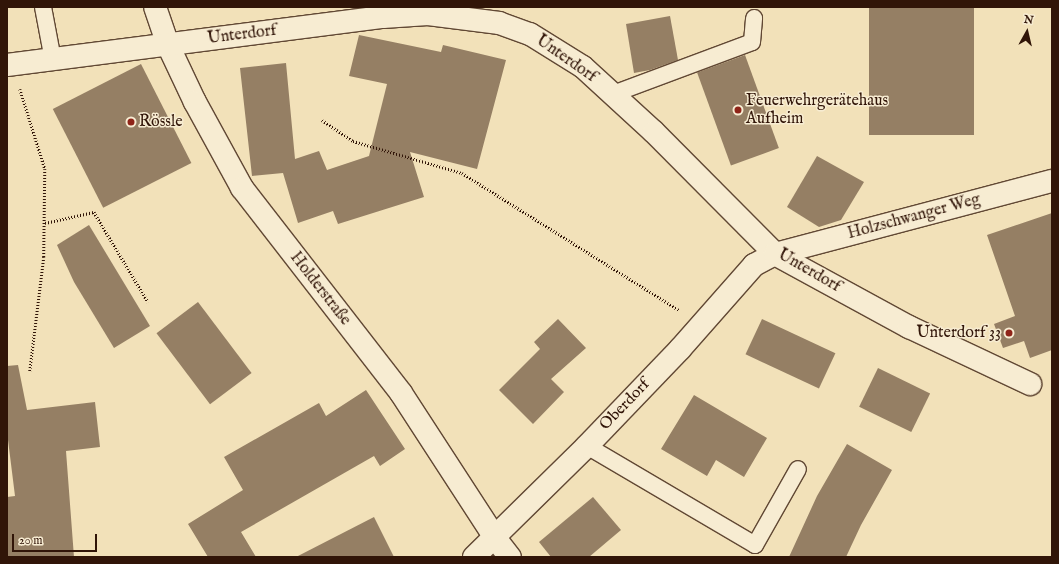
<!DOCTYPE html>
<meta charset="utf-8">
<style>
body{margin:0}
#map{position:relative;width:1059px;height:564px;overflow:hidden;background:#f2e1b9;font-family:"IM FELL English",serif}
div>[style]{position:absolute}
[style*='--x']{left:calc(var(--x)*1px);top:calc(var(--y)*1px);width:calc(var(--w)*1px);rotate:calc(var(--a)*1deg)}
.building>*{inset:0;background:#957f64;transform-origin:0 0}
.path>*{height:2.5px;margin-top:-1.25px;transform-origin:0;background:repeating-linear-gradient(90deg,#311508 0 1px,transparent 0 3px)}
.roads{filter:drop-shadow(1px 0 #614834) drop-shadow(-1px 0 #614834) drop-shadow(0 1px #614834) drop-shadow(0 -1px #614834)}
.lane>*{height:16px;margin:-8px;padding:0 8px;transform-origin:8px;border-radius:8px;background:#f7ecd2}
.street>*{height:22px;margin:-11px;padding:0 11px;transform-origin:11px;border-radius:11px;background:#f7ecd2}
.dots>*{width:11px;height:11px;translate:-50% -50%;box-sizing:border-box;border:2px solid #f7ecd2;border-radius:50%}
span{translate:-50% -50%;white-space:nowrap;text-align:center;line-height:1.15;-webkit-text-stroke:3px #f7ecd2;paint-order:stroke}
.street-label{font-size:16px;color:#311508}
.poi-label{font-size:16px;color:#311508}
.left{translate:0 -50%;text-align:left}
.right{translate:-100% -50%;text-align:right}
.frame{position:absolute;inset:0;border:8px solid #311508;pointer-events:none}
.north{position:absolute;left:1007px;top:12px;width:40px;height:40px;-webkit-text-stroke:3px #f7ecd2;paint-order:stroke;rotate:8deg;font-size:11px;font-weight:700;line-height:16px;text-align:center;color:#311508}
.north::after{content:'';display:block;margin:auto;width:14px;height:18px;background:#311508;clip-path:polygon(50% 0,100% 100%,50% 72%,0 100%)}
.scale{position:absolute;left:12px;top:534px;width:85px;height:18px;box-sizing:border-box;border:2px solid #311508;border-top:0;padding-left:5px;font-size:12px;line-height:14px;white-space:nowrap;color:#311508;-webkit-text-stroke:3px #f7ecd2;paint-order:stroke}
</style>
<div id="map">
<div class="building">
<div style="left:869px;top:7px;width:105px;height:128px"></div>
<div style="clip-path:polygon(670px 16px,678px 60px,650px 70px,634px 73px,626px 24px)"></div>
<div style="clip-path:polygon(359px 35px,441px 52px,443px 45px,506px 60px,477px 169px,410px 152px,424px 197px,338px 224px,333px 211px,298px 223px,283px 173px,252px 176px,240px 68px,286px 63px,295px 159px,319px 151px,327px 170px,369px 156px,387px 84px,349px 76px)"></div>
<div style="left:745px;top:55px;width:99px;height:51px;rotate:70deg"></div>
<div style="left:141px;top:64px;width:111px;height:99px;rotate:63deg"></div>
<div style="clip-path:polygon(817px 156px,864px 182px,841px 220px,819px 227px,787px 207px)"></div>
<div style="clip-path:polygon(1052px 213px,1052px 350px,1030px 358px,1024px 341px,1003px 348px,994px 324px,1015px 316px,987px 235px)"></div>
<div style="clip-path:polygon(89px 225px,150px 326px,114px 348px,74px 282px,57px 245px)"></div>
<div style="left:198px;top:302px;width:89px;height:52px;rotate:53deg"></div>
<div style="clip-path:polygon(558px 319px,586px 348px,551px 379px,564px 392px,533px 424px,499px 390px,540px 349px,534px 342px)"></div>
<div style="left:762px;top:319px;width:81px;height:39px;rotate:25deg"></div>
<div style="clip-path:polygon(18px 365px,27px 410px,95px 402px,100px 447px,66px 451px,74px 557px,7px 557px,7px 497px,15px 496px,7px 432px,7px 366px)"></div>
<div style="left:878px;top:368px;width:58px;height:43px;rotate:26deg"></div>
<div style="clip-path:polygon(366px 390px,405px 449px,380px 466px,374px 456px,241px 532px,256px 557px,208px 557px,188px 524px,243px 490px,224px 457px,319px 403px,326px 416px)"></div>
<div style="clip-path:polygon(694px 395px,767px 438px,744px 477px,716px 460px,707px 476px,661px 449px)"></div>
<div style="clip-path:polygon(847px 444px,892px 470px,861px 525px,846px 557px,789px 557px,817px 496px)"></div>
<div style="clip-path:polygon(593px 497px,621px 530px,589px 557px,551px 557px,539px 542px)"></div>
<div style="clip-path:polygon(374px 517px,394px 557px,296px 557px)"></div>
</div>
<div class="path">
<div style="--x:20;--y:89;--w:84;--a:72.6"></div>
<div style="--x:45;--y:169;--w:88;--a:90.7"></div>
<div style="--x:44;--y:257;--w:115;--a:97"></div>
<div style="--x:322;--y:120;--w:37;--a:34"></div>
<div style="--x:353;--y:141;--w:114;--a:16.4"></div>
<div style="--x:462;--y:173;--w:257;--a:32.3"></div>
<div style="--x:45;--y:223;--w:50;--a:-12.7"></div>
<div style="--x:94;--y:212;--w:105;--a:59"></div>
</div>
<div class="roads">
<div class="lane">
<div style="--x:43;--y:7;--w:54;--a:79.3"></div>
<div style="--x:613;--y:94;--w:148;--a:-20.5"></div>
<div style="--x:752;--y:42;--w:24;--a:-85"></div>
<div style="--x:587;--y:446;--w:195;--a:30.5"></div>
<div style="--x:755;--y:545;--w:87;--a:-60.5"></div>
</div>
<div class="street">
<div style="--x:155;--y:7;--w:40;--a:71.1"></div>
<div style="--x:168;--y:45;--w:63;--a:64.7"></div>
<div style="--x:195;--y:102;--w:98;--a:61.3"></div>
<div style="--x:242;--y:188;--w:259;--a:52.2"></div>
<div style="--x:401;--y:393;--w:173;--a:57"></div>
<div style="--x:495;--y:538;--w:24;--a:52"></div>
<div style="--x:7;--y:65;--w:379;--a:-7.3"></div>
<div style="--x:383;--y:17;--w:45;--a:-3.8"></div>
<div style="--x:428;--y:14;--w:72;--a:7.2"></div>
<div style="--x:499;--y:23;--w:33;--a:20"></div>
<div style="--x:530;--y:34;--w:62;--a:31.9"></div>
<div style="--x:583;--y:67;--w:96;--a:42.5"></div>
<div style="--x:654;--y:132;--w:172;--a:45.2"></div>
<div style="--x:775;--y:254;--w:153;--a:28.6"></div>
<div style="--x:909;--y:327;--w:134;--a:25.2"></div>
<div style="--x:474;--y:557;--w:158;--a:-44.5"></div>
<div style="--x:587;--y:446;--w:134;--a:-46.2"></div>
<div style="--x:680;--y:349;--w:112;--a:-48.6"></div>
<div style="--x:754;--y:265;--w:24;--a:-28"></div>
<div style="--x:775;--y:254;--w:286;--a:-14.8"></div>
</div>
</div>
<div class="dots">
<div style="left:738px;top:110px;background:#8f2418"></div>
<div style="left:131px;top:122px;background:#8f2418"></div>
<div style="left:1009px;top:333px;background:#8f2418"></div>
</div>
<div class="street-label">
<span style="left:242px;top:35px;rotate:-7deg">Unterdorf</span>
<span style="left:566px;top:59px;rotate:35deg">Unterdorf</span>
<span style="left:914px;top:217px;rotate:-15deg">Holzschwanger Weg</span>
<span style="left:809px;top:271px;rotate:30deg">Unterdorf</span>
<span style="left:320px;top:289px;rotate:52deg">Holderstraße</span>
<span style="left:625px;top:405px;rotate:-46deg">Oberdorf</span>
</div>
<div class="poi-label">
<span class="left" style="left:746px;top:110px">Feuerwehrgerätehaus<br>Aufheim</span>
<span class="left" style="left:139px;top:122px">Rössle</span>
<span class="right" style="left:1001px;top:333px">Unterdorf 33</span>
</div>
<div class="frame"></div>
<div class="north">N</div>
<div class="scale">20 m</div>
</div>
